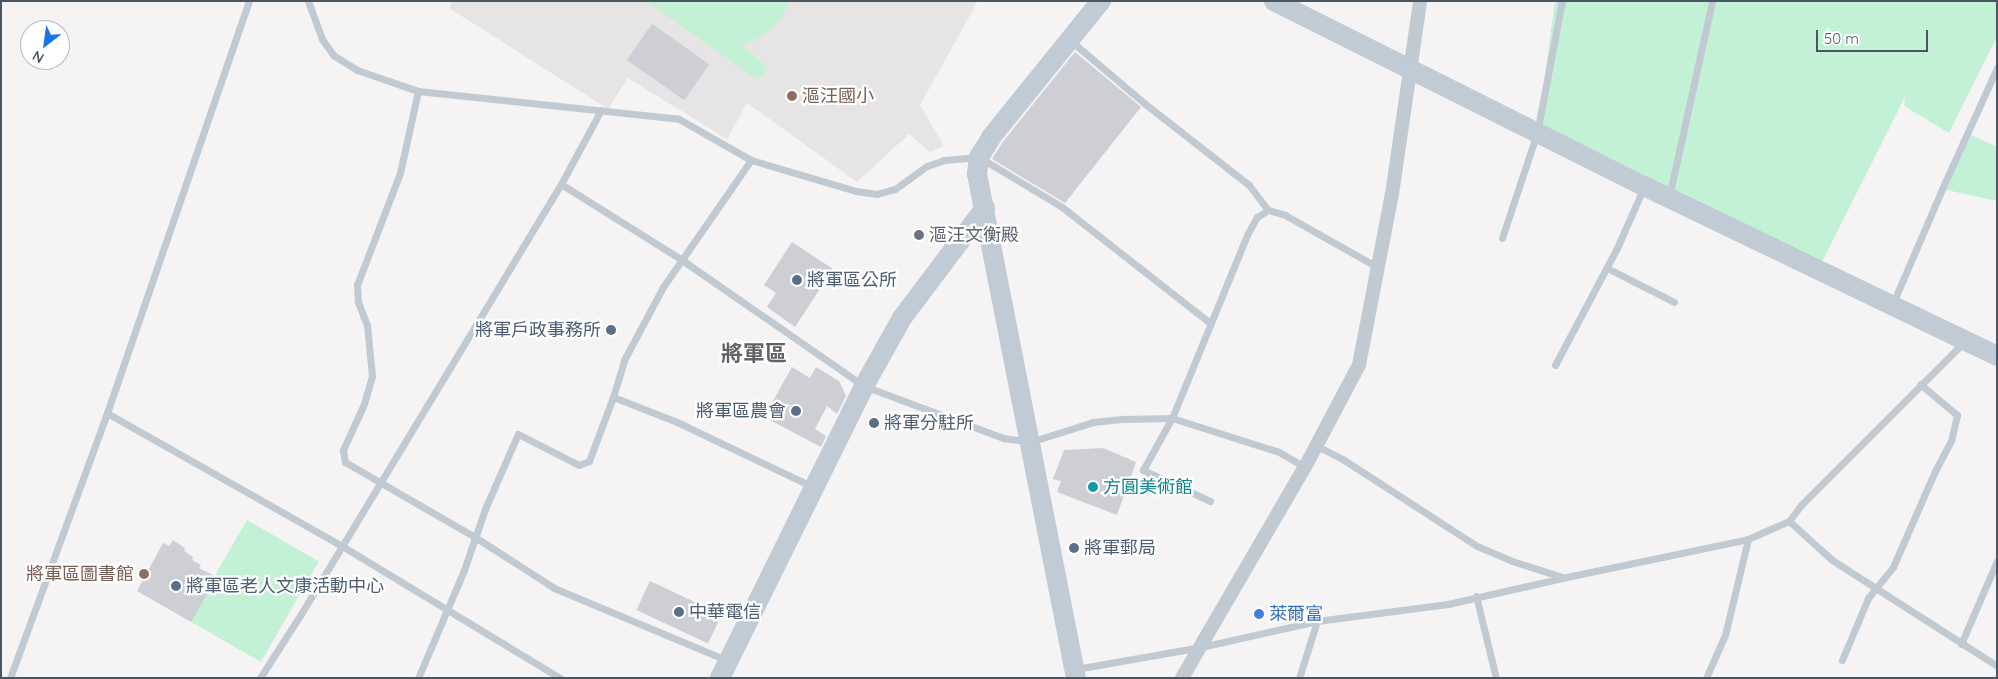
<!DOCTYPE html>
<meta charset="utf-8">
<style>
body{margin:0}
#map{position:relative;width:1998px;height:679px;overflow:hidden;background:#f5f3f3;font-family:Quicksand,"Noto Sans TC",sans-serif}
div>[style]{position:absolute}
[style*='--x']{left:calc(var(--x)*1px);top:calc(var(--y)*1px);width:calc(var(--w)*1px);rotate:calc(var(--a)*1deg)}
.education>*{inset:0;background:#e6e4e5}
.green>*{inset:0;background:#c3f1d5;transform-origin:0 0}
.building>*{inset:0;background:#cdcfd5;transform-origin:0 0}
.lane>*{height:7px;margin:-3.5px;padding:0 3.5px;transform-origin:3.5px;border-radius:3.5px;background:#c1cad2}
.street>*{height:14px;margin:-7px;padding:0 7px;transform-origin:7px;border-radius:7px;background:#c1cad2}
.secondary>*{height:20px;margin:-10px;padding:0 10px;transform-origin:10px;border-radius:10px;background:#c1cbd6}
.dots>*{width:14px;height:14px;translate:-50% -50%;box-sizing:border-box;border:2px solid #fff;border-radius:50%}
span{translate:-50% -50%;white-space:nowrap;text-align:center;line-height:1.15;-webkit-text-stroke:4.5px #fff;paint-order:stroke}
.education-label{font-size:18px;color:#785e54}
.left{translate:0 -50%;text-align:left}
.right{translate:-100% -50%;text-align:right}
.worship-label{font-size:18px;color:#5b616d}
.service-label{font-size:18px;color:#4e5e75}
.culture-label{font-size:18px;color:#0d838f}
.shop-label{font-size:18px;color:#366cbe}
.district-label{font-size:22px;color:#5f6368;font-weight:700}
.frame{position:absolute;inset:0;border:2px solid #4a5661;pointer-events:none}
.north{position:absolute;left:20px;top:20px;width:50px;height:50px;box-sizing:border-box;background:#fff;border:1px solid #b7bbc0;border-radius:50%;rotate:210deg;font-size:14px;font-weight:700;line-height:20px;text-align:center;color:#4a5661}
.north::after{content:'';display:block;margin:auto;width:18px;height:22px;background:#1a73e8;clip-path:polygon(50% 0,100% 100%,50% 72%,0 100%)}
.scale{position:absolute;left:1816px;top:30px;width:112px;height:22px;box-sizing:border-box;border:2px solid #4a5661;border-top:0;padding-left:6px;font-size:15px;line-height:18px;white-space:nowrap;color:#4a5661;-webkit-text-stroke:4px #fff;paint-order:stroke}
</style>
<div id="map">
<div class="education">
<div style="clip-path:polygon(452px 1px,978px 1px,920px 105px,944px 146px,930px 152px,909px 134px,857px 182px,747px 103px,727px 139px,628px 78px,608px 109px,449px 8px)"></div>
</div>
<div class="green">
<div style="clip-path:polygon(646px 1px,789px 1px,782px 18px,773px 27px,761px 37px,742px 45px,768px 69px,758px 80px)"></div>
<div style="clip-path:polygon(1555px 1px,1997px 1px,1997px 37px,1949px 133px,1904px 106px,1905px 97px,1818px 270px,1537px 133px)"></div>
<div style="clip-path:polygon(1967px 133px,1997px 147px,1997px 201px,1942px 189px)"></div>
<div style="left:247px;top:520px;width:83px;height:116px;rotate:30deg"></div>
</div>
<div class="building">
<div style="left:652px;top:24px;width:70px;height:44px;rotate:35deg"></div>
<div style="clip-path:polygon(1075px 52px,1141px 107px,1065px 203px,992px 159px,1002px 143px)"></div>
<div style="clip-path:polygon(792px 242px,833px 269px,795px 327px,767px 307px,776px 293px,764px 285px)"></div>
<div style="clip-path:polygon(792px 367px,810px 378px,816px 367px,839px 381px,846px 396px,837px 414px,827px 406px,815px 429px,826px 436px,821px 447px,764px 417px)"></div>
<div style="clip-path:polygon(1103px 448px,1136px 462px,1117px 515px,1057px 492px,1061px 481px,1053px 479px,1064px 450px)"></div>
<div style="clip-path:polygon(173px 540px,185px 548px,184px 551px,193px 557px,192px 560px,201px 565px,199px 568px,217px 577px,191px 622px,137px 591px,163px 543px,169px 546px)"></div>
<div style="left:650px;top:581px;width:79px;height:32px;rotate:25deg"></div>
</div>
<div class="lane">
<div style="--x:308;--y:1;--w:40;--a:69.8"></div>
<div style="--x:322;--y:39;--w:19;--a:55"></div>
<div style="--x:333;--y:55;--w:28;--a:32"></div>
<div style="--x:357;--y:70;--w:65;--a:19"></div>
<div style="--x:418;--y:91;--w:262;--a:6.1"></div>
<div style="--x:679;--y:119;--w:83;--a:29.7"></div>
<div style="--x:751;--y:160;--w:109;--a:16.4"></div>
<div style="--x:856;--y:191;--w:21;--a:8"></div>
<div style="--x:877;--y:194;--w:19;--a:-16"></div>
<div style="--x:895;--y:189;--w:39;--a:-36"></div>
<div style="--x:927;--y:166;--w:18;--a:-19"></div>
<div style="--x:944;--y:160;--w:35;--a:-5"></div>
<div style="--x:979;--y:157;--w:97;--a:31.1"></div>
<div style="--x:1062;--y:207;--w:189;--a:38.1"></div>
<div style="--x:1071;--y:41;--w:96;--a:40.3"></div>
<div style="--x:1144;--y:103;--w:133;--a:38"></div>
<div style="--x:1249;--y:185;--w:31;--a:53"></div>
<div style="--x:1268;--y:210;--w:18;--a:16"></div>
<div style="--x:1285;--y:215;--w:108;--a:29.4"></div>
<div style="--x:418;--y:91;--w:84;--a:102.4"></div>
<div style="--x:400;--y:173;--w:120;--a:111"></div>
<div style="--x:357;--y:285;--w:17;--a:87"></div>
<div style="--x:358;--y:302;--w:25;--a:69"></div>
<div style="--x:367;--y:325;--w:51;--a:84.4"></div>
<div style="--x:372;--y:376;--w:29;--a:106"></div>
<div style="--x:364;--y:404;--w:51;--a:114.5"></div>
<div style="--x:343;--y:450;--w:12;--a:81"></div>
<div style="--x:345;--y:462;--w:150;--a:30"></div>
<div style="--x:475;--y:537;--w:94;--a:32.8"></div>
<div style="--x:554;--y:588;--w:186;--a:22.7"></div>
<div style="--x:561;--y:184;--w:143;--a:32.1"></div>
<div style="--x:682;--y:260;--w:221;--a:34.7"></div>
<div style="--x:864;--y:386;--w:148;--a:20.5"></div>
<div style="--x:1003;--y:438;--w:27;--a:8"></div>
<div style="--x:1030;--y:442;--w:66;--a:-17.6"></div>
<div style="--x:1093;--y:422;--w:31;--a:-6"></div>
<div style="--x:1124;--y:419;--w:48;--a:-1.2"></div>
<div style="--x:1172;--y:418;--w:112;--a:17.6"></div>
<div style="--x:1279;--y:452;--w:30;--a:30"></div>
<div style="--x:1669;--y:197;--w:201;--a:-77.6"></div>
<div style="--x:1502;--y:238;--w:111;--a:-71.6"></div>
<div style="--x:1537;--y:133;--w:134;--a:-79.3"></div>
<div style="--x:1607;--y:268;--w:75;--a:26.9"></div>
<div style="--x:1893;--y:303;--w:124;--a:-66.7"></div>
<div style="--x:1942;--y:189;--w:133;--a:-65.6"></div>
<div style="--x:1555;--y:365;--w:132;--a:-62.1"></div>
<div style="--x:1617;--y:248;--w:64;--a:-66.2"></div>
<div style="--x:613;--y:397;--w:69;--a:21.3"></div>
<div style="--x:677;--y:422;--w:151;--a:25.5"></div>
<div style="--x:107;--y:413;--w:270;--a:29.5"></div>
<div style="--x:342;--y:546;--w:255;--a:31.2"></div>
<div style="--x:1317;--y:446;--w:30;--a:27"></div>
<div style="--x:1344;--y:460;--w:158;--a:32.9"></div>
<div style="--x:1477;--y:546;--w:38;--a:23"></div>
<div style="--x:1512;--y:561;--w:52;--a:17.7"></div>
<div style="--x:1210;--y:501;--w:74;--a:-155.2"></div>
<div style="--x:1143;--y:470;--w:60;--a:-60.9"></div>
<div style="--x:1172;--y:418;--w:200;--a:-67.7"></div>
<div style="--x:1248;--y:233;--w:18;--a:-61"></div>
<div style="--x:1257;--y:217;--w:13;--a:-32"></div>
<div style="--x:1789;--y:521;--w:58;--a:42.2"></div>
<div style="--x:1832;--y:560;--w:196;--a:32.7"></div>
<div style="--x:1476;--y:596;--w:84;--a:76.3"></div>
<div style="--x:1961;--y:644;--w:90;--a:-66.6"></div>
<div style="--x:1842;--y:660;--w:67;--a:-67.2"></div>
<div style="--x:1868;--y:598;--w:40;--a:-51"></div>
<div style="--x:1893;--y:567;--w:105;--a:-66.4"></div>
<div style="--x:1935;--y:471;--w:34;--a:-62"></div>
<div style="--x:1951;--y:441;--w:27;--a:-77"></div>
<div style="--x:1957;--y:415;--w:48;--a:-140"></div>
<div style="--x:1076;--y:669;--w:127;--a:-10"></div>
<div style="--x:1201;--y:647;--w:119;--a:-12.6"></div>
<div style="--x:1317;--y:621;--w:132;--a:-7.4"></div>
<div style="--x:1448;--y:604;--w:117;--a:-12.8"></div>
<div style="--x:1562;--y:578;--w:190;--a:-11.8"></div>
<div style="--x:1748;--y:539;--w:45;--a:-23.7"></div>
<div style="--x:1789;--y:521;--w:21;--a:-53"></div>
<div style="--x:1802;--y:504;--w:228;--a:-45"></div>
<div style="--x:10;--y:678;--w:282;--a:-69.9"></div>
<div style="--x:107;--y:413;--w:436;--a:-71"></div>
<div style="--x:260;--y:678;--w:76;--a:-57.4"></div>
<div style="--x:301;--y:614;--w:502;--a:-58.84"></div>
<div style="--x:561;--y:184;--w:84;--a:-61.6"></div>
<div style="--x:418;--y:678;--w:117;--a:-66.9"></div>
<div style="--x:464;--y:570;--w:65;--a:-71"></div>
<div style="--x:485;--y:509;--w:82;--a:-66.3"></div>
<div style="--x:518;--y:434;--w:68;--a:26.9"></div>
<div style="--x:579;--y:465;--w:11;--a:-22"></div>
<div style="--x:589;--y:461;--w:68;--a:-69.4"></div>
<div style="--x:613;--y:397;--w:39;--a:-73"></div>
<div style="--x:624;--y:360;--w:83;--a:-61.9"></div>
<div style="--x:663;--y:287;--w:155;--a:-55.3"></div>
<div style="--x:1299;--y:678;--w:60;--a:-72.5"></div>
<div style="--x:1706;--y:678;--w:47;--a:-66.2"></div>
<div style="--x:1725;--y:635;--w:99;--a:-76.5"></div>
</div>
<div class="street">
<div style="--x:1182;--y:678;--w:244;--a:-59.8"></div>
<div style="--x:1305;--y:467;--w:115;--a:-62.1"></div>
<div style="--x:1359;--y:365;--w:174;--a:-79.1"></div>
<div style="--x:1392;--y:194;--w:195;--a:-81.7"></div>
</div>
<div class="secondary">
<div style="--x:1274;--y:1;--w:414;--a:26.6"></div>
<div style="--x:1644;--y:186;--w:392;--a:25.7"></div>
<div style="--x:720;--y:678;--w:326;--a:-63.7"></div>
<div style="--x:864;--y:386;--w:78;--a:-60.8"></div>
<div style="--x:902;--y:318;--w:138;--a:-53"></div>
<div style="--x:1076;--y:678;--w:514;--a:-101.11"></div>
<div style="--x:977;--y:174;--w:17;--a:-83"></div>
<div style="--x:979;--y:157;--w:25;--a:-58"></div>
<div style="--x:992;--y:136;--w:174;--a:-51.1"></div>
</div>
<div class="dots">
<div style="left:792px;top:96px;background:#8d6e63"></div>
<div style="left:919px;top:235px;background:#6b7280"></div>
<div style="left:797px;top:280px;background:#5c6f8a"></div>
<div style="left:611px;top:330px;background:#5c6f8a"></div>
<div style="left:796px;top:411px;background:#5c6f8a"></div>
<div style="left:874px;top:423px;background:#5c6f8a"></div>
<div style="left:1093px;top:487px;background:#0f9aa8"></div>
<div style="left:1074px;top:548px;background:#5c6f8a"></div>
<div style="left:144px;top:574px;background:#8d6e63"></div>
<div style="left:176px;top:586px;background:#5c6f8a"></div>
<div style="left:679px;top:612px;background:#5c6f8a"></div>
<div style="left:1259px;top:614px;background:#3f7fe0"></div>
</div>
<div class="education-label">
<span class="left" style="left:802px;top:96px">漚汪國小</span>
<span class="right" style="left:134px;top:574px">將軍區圖書館</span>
</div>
<div class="worship-label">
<span class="left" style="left:929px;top:235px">漚汪文衡殿</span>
</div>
<div class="service-label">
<span class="left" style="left:807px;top:280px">將軍區公所</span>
<span class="right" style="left:601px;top:330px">將軍戶政事務所</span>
<span class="right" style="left:786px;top:411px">將軍區農會</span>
<span class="left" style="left:884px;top:423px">將軍分駐所</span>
<span class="left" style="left:1084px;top:548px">將軍郵局</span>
<span class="left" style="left:186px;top:586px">將軍區老人文康活動中心</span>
<span class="left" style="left:689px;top:612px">中華電信</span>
</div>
<div class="culture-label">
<span class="left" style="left:1103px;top:487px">方圓美術館</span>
</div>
<div class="shop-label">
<span class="left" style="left:1269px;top:614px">萊爾富</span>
</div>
<div class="district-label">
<span style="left:754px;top:354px">將軍區</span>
</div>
<div class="frame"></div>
<div class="north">N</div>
<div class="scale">50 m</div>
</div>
